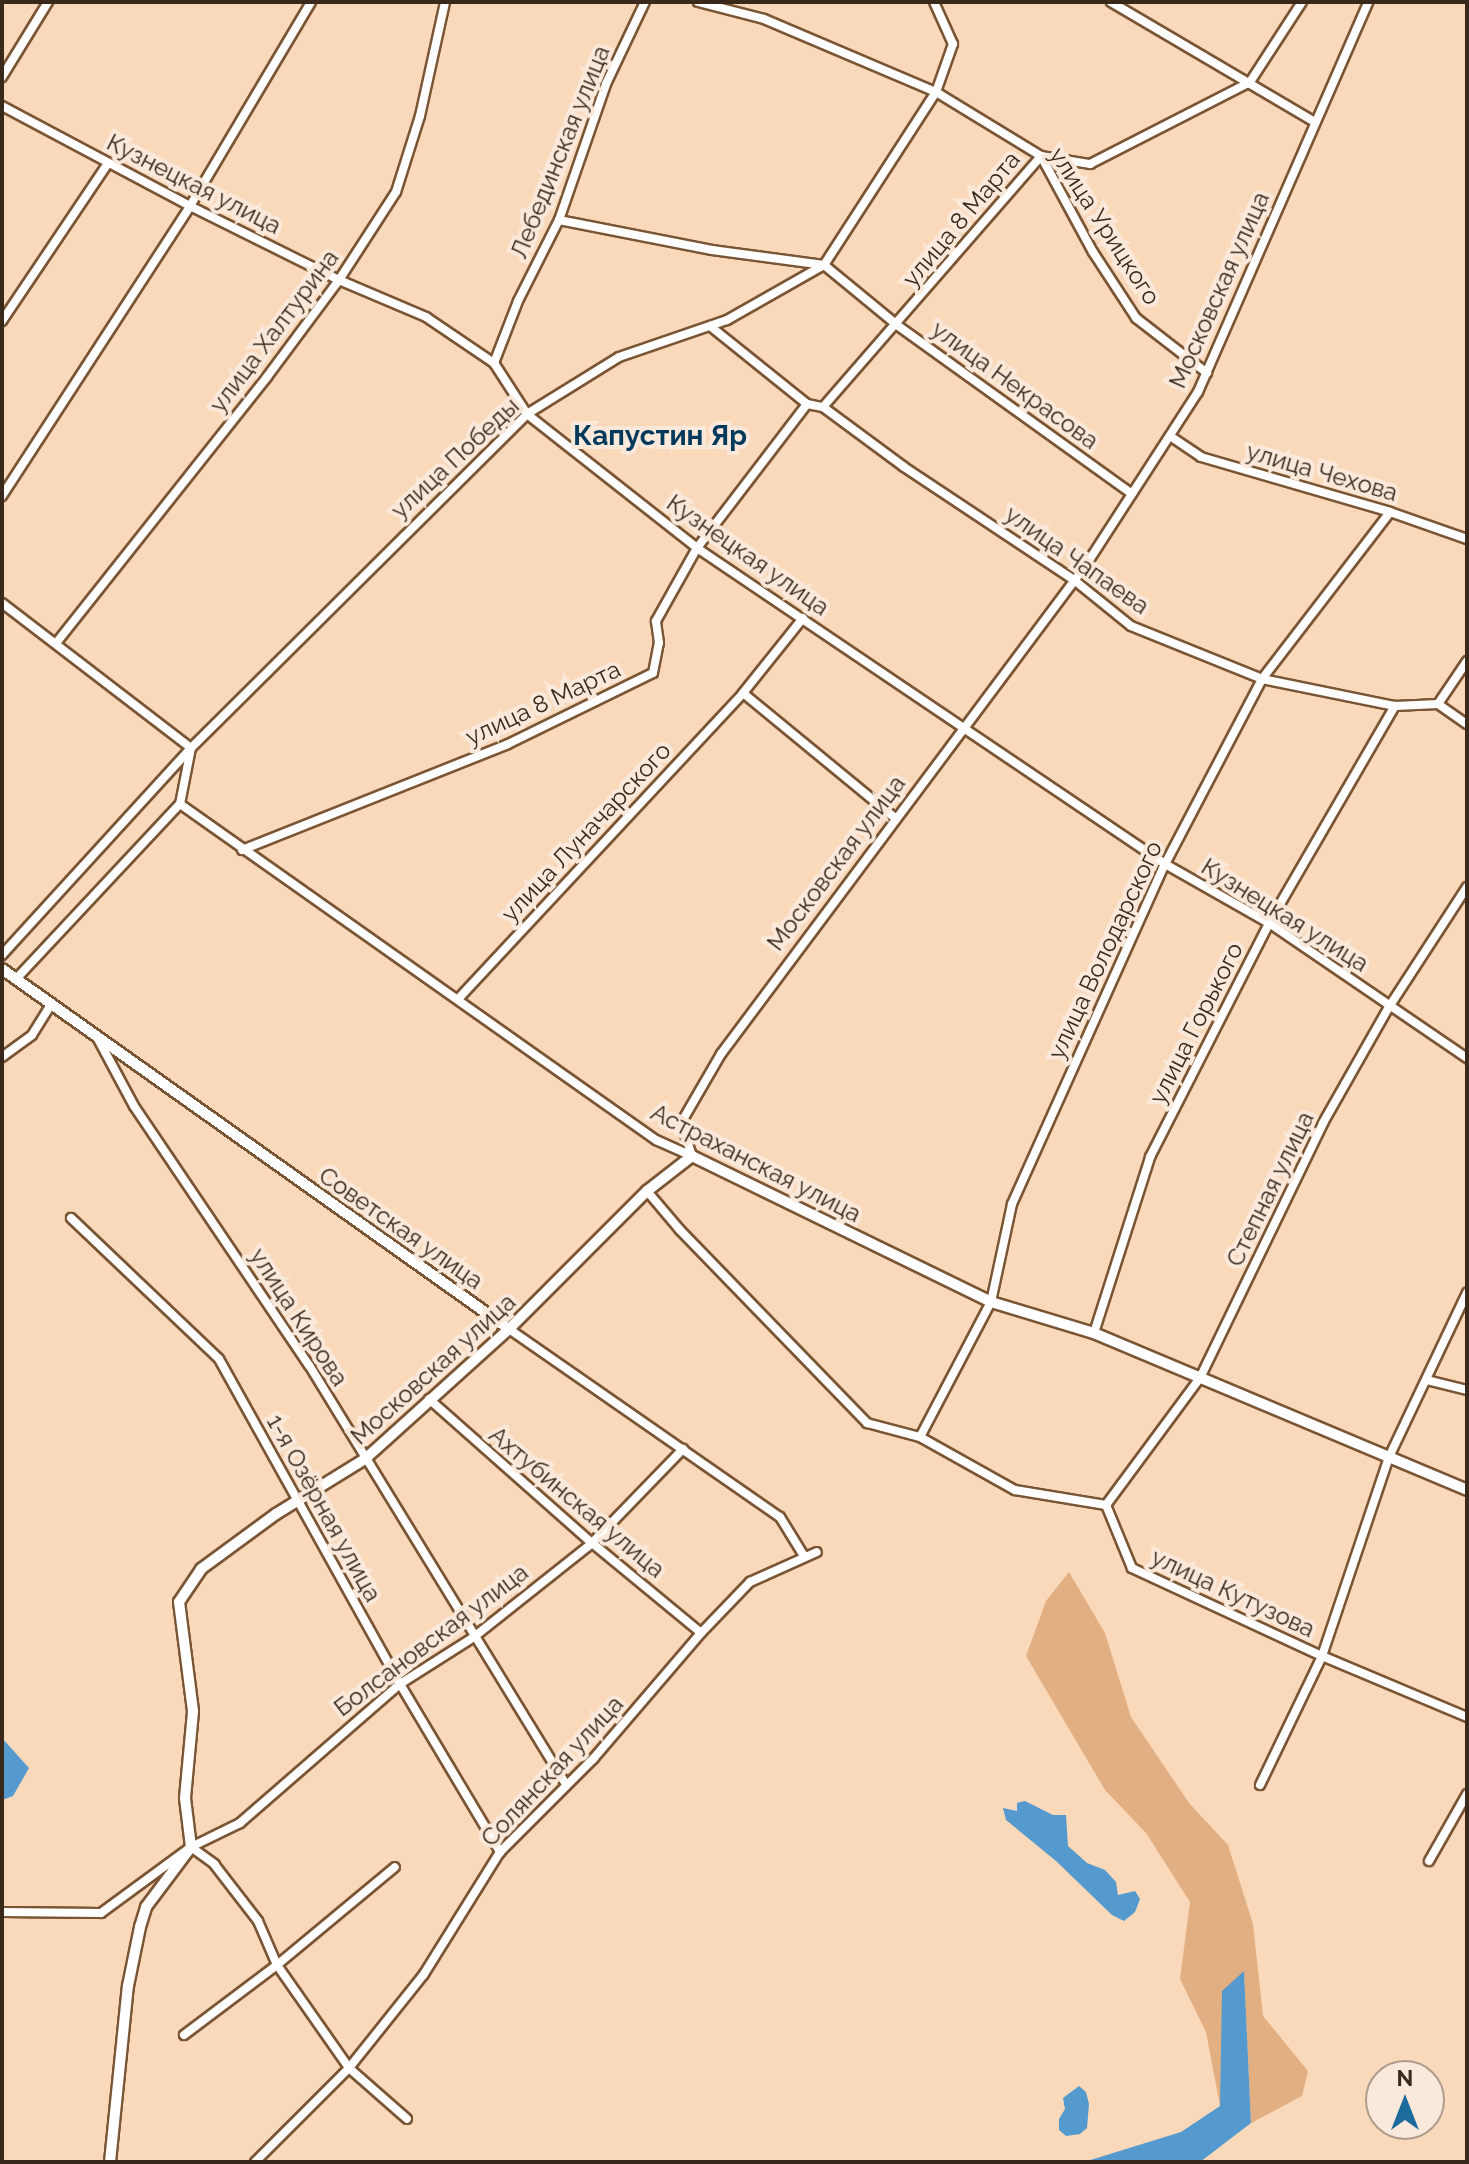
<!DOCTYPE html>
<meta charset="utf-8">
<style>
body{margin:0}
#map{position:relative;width:1469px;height:2164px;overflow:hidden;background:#fad8ba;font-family:Raleway,sans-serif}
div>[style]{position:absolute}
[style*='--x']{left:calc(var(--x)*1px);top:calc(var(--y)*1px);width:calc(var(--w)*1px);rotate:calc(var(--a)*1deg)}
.green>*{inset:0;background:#e1af82}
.water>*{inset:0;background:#549ace}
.roads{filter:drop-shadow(2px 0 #7a5533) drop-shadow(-2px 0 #7a5533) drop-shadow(0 2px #7a5533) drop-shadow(0 -2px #7a5533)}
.minor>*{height:8px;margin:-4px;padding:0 4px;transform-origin:4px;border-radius:4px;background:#fff}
.tertiary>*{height:10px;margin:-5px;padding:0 5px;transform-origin:5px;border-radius:5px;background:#fff}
span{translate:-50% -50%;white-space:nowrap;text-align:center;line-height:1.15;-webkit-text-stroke:8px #fae9da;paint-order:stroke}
.street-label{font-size:24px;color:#39291a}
.quarter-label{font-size:28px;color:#00395b;font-weight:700}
.frame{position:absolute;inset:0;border:4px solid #39291a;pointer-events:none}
.north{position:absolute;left:1365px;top:2060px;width:80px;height:80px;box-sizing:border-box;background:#fae9da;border:2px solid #ad9c8d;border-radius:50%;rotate:0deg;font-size:22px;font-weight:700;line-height:32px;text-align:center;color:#39291a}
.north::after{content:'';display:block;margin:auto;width:28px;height:36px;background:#1d6a9d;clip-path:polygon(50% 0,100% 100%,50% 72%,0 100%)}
</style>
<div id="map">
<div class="green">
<div style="clip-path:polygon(1069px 1572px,1105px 1633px,1131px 1717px,1189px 1803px,1228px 1845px,1253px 1924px,1263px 2016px,1308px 2071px,1302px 2096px,1251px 2123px,1244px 1972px,1223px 2059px,1220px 2106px,1206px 2032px,1180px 1979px,1190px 1902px,1146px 1833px,1105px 1790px,1026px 1656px,1046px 1601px)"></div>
</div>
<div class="water">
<div style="clip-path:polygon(2px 1738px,29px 1768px,13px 1796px,2px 1800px)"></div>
<div style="clip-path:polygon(1025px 1801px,1053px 1815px,1066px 1815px,1068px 1846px,1087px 1863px,1105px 1870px,1116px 1882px,1118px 1895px,1135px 1891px,1140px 1899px,1135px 1912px,1124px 1921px,1112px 1915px,1056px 1861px,1006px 1820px,1003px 1808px,1017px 1811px,1017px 1803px)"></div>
<div style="clip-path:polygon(1244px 1971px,1251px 2123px,1200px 2162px,1084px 2162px,1181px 2132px,1220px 2106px,1222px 1991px)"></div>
<div style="clip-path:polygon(1079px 2086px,1086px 2092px,1089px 2104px,1087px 2128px,1080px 2134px,1066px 2136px,1059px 2130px,1059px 2119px,1065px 2109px,1063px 2098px)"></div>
</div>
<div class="roads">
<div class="minor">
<div style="--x:698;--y:2;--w:68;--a:14.4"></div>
<div style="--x:764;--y:19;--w:187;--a:23"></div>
<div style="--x:936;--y:92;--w:123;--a:31.4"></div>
<div style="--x:1041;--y:156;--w:109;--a:61.6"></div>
<div style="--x:1093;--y:252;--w:79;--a:56.9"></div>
<div style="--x:1136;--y:318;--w:90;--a:37.8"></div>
<div style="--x:1111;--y:2;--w:237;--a:30.5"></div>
<div style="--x:2;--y:77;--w:88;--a:-58.5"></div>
<div style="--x:2;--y:106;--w:213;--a:28"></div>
<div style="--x:190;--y:206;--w:166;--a:26.4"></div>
<div style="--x:339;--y:280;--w:95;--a:23"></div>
<div style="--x:426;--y:317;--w:82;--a:34.1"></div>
<div style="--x:494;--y:363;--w:61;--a:57.1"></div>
<div style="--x:527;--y:414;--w:216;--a:38.2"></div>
<div style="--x:697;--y:548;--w:565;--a:34.03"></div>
<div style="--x:1165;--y:864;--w:120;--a:29.6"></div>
<div style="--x:1269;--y:923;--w:240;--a:34.3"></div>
<div style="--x:559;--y:220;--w:156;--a:11.1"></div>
<div style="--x:712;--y:250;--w:113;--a:7.6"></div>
<div style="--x:824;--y:265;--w:94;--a:39.4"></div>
<div style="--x:897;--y:325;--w:289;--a:35.7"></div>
<div style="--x:2;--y:321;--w:190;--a:-56.1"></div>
<div style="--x:710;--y:326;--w:124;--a:38.8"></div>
<div style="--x:807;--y:404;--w:16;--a:11"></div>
<div style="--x:823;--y:407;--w:101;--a:36.5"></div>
<div style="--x:904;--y:467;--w:204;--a:33.6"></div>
<div style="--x:1074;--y:580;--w:73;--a:38.9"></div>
<div style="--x:1131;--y:626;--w:141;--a:22"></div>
<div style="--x:1262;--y:679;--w:136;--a:11.5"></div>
<div style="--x:1395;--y:706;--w:43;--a:-2.7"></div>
<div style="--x:1438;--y:704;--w:35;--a:35"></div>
<div style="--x:494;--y:363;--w:66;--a:-68.8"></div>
<div style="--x:518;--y:301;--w:91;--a:-63.2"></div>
<div style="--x:559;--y:220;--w:144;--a:-70.9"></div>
<div style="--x:606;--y:84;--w:91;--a:-64.6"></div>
<div style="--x:823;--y:407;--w:332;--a:-49"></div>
<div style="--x:1041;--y:156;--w:50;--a:9.3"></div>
<div style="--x:1090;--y:164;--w:180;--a:-27.1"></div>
<div style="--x:1250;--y:82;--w:95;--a:-57"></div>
<div style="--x:1170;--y:436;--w:37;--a:34"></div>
<div style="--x:1201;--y:457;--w:197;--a:16.2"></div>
<div style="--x:1390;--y:512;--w:82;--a:19.3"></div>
<div style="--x:2;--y:496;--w:346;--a:-57"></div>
<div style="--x:190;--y:206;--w:237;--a:-59.3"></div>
<div style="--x:2;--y:603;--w:238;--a:37.5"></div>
<div style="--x:191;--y:748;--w:57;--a:101.1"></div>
<div style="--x:180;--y:804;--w:583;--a:35.22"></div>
<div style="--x:656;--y:1140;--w:39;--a:24"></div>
<div style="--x:57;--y:642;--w:338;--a:-51.6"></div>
<div style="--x:267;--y:377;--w:121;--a:-53.4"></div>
<div style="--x:339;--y:280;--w:105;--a:-57.1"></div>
<div style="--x:396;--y:192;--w:80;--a:-72.5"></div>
<div style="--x:420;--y:116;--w:117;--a:-77.6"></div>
<div style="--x:743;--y:693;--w:197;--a:39.4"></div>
<div style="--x:1438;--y:704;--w:52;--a:-56"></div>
<div style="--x:242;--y:850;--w:286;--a:-21.7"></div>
<div style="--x:508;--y:744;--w:161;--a:-26.1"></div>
<div style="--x:653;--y:673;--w:31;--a:-79"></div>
<div style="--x:659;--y:643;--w:22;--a:-98"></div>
<div style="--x:656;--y:621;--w:84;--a:-60.7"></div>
<div style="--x:697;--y:548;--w:181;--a:-52.6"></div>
<div style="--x:2;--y:955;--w:280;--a:-47.6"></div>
<div style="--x:191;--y:748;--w:474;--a:-44.8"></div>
<div style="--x:527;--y:414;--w:108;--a:-31.8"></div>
<div style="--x:619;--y:357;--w:114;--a:-18.9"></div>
<div style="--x:727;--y:320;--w:112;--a:-29.6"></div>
<div style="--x:824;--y:265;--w:206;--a:-57.1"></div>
<div style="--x:936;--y:92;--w:51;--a:-70.5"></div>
<div style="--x:953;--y:44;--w:46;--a:-114.3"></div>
<div style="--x:16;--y:979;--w:240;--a:-46.9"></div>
<div style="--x:458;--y:999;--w:418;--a:-47"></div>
<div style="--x:743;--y:693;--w:96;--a:-51.3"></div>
<div style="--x:97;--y:1037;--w:78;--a:61.8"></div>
<div style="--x:134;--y:1106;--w:313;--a:56"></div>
<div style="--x:309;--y:1365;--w:492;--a:58.5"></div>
<div style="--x:2;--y:1057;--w:37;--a:-36"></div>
<div style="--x:32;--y:1035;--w:36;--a:-58"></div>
<div style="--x:692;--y:1156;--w:35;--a:-108"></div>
<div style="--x:681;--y:1123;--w:80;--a:-59.9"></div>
<div style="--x:721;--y:1054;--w:610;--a:-53.26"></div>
<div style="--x:1086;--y:565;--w:206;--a:-57.1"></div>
<div style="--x:1198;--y:392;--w:425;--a:-66.4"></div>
<div style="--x:647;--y:1191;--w:51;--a:49.8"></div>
<div style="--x:680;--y:1230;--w:269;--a:45.9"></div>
<div style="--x:867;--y:1423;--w:55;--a:14.8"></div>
<div style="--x:920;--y:1437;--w:109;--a:29.2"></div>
<div style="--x:1015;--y:1490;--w:92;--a:9.4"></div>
<div style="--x:1106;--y:1505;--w:68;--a:67.6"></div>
<div style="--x:1132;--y:1568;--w:209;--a:24.9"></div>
<div style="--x:1322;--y:1656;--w:157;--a:22.8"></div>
<div style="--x:71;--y:1218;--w:204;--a:43.6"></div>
<div style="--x:219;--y:1359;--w:372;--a:60.9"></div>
<div style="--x:400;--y:1684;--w:196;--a:59.2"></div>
<div style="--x:509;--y:1329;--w:330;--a:34.8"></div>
<div style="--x:780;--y:1517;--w:46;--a:58.4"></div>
<div style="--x:1094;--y:1333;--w:185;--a:-72.3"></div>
<div style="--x:1150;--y:1157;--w:263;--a:-63"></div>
<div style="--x:1269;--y:923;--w:251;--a:-59.9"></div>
<div style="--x:1427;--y:1380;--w:41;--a:14"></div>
<div style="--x:429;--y:1399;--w:217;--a:41.5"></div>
<div style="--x:592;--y:1543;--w:141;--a:39.5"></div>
<div style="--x:920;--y:1437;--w:153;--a:-62.3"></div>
<div style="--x:991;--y:1302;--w:100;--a:-77.9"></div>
<div style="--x:1012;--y:1204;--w:373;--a:-65.8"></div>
<div style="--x:1165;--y:864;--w:209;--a:-62.3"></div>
<div style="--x:1262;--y:679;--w:210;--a:-52.5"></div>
<div style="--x:1106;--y:1505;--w:158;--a:-53.5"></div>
<div style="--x:1200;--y:1378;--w:283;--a:-64.2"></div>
<div style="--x:1323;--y:1123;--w:133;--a:-60.4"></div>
<div style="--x:1389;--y:1007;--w:143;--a:-57"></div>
<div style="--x:1260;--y:1785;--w:143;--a:-64.3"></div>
<div style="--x:1322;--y:1656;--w:210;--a:-71.4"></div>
<div style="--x:1389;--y:1457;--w:182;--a:-64.6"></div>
<div style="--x:191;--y:1847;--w:29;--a:36"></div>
<div style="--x:214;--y:1864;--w:72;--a:52.3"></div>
<div style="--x:258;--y:1921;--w:48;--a:66.6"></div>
<div style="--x:277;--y:1965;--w:126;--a:55"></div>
<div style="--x:349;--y:2068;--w:77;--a:41.3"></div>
<div style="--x:1429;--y:1861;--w:77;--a:-60.4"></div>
<div style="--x:2;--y:1912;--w:99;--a:0.6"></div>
<div style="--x:101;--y:1913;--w:112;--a:-36.3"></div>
<div style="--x:191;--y:1847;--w:55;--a:-26.1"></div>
<div style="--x:240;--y:1823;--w:212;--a:-41"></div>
<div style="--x:400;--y:1684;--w:88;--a:-32.4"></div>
<div style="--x:474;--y:1637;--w:151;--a:-38.5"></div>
<div style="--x:592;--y:1543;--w:131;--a:-45.9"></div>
<div style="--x:184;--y:2035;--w:116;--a:-37"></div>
<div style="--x:277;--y:1965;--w:153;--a:-39.7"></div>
<div style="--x:255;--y:2162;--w:133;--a:-45"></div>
<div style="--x:349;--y:2068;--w:120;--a:-51.4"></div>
<div style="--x:424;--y:1974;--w:144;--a:-58.1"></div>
<div style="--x:500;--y:1852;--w:132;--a:-45"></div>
<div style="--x:593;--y:1759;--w:166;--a:-49.4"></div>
<div style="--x:701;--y:1633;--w:71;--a:-46.1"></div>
<div style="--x:750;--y:1582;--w:73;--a:-24.1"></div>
</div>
<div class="tertiary">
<div style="--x:2;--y:969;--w:622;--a:35.38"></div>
<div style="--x:110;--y:2162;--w:177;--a:-84.2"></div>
<div style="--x:128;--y:1986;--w:60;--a:-78.5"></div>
<div style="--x:140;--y:1927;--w:21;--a:-73"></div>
<div style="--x:146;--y:1907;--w:75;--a:-53.1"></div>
<div style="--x:191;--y:1847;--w:49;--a:-97"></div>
<div style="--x:185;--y:1798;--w:87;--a:-84.7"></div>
<div style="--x:193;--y:1711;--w:110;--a:-97.3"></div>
<div style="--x:179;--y:1602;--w:40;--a:-56"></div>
<div style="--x:201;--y:1569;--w:93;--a:-36.3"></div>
<div style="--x:276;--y:1514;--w:105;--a:-31.7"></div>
<div style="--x:365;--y:1459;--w:194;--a:-42.1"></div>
<div style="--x:509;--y:1329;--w:195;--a:-45"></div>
<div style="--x:647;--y:1191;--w:57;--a:-37.9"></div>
<div style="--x:692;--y:1156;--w:333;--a:26"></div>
<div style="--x:991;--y:1302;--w:108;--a:16.8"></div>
<div style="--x:1094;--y:1333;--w:405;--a:22.8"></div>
</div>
</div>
<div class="street-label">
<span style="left:560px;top:152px;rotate:-68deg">Лебединская улица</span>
<span style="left:194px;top:184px;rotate:27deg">Кузнецкая улица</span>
<span style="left:961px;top:219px;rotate:-50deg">улица 8 Марта</span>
<span style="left:1105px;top:226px;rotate:57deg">улица Урицкого</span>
<span style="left:1219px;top:290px;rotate:-66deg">Московская улица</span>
<span style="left:274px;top:331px;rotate:-53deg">улица Халтурина</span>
<span style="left:1015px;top:385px;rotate:36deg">улица Некрасова</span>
<span style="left:455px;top:458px;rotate:-43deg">улица Победы</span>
<span style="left:1322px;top:472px;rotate:16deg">улица Чехова</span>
<span style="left:748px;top:555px;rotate:35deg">Кузнецкая улица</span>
<span style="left:1077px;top:560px;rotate:35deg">улица Чапаева</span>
<span style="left:543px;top:703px;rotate:-25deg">улица 8 Марта</span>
<span style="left:586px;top:832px;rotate:-47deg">улица Луначарского</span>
<span style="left:836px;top:863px;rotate:-53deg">Московская улица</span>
<span style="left:1285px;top:915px;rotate:32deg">Кузнецкая улица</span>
<span style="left:1105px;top:950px;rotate:-65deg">улица Володарского</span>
<span style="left:1196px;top:1023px;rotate:-63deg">улица Горького</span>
<span style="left:756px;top:1163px;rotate:27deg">Астраханская улица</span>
<span style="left:1270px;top:1189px;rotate:-64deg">Степная улица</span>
<span style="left:401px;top:1228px;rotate:35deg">Советская улица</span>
<span style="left:299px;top:1317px;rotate:57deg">улица Кирова</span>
<span style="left:433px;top:1369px;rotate:-42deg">Московская улица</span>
<span style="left:577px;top:1502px;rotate:40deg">Ахтубинская улица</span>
<span style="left:324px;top:1508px;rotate:61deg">1-я Озёрная улица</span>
<span style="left:1233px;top:1593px;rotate:25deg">улица Кутузова</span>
<span style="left:431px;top:1640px;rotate:-37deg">Болсановская улица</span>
<span style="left:552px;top:1771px;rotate:-47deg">Солянская улица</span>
</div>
<div class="quarter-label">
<span style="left:660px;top:436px">Капустин Яр</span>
</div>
<div class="frame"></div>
<div class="north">N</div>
</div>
